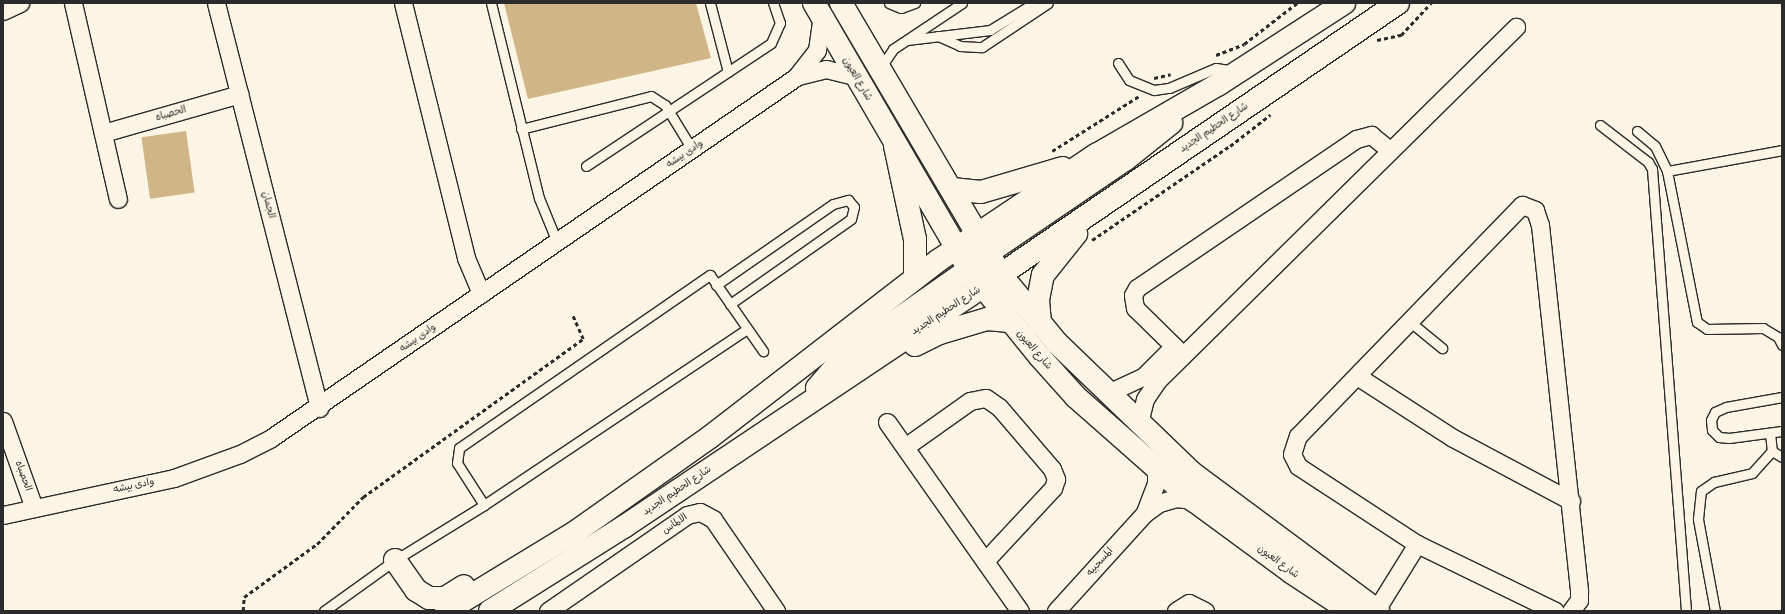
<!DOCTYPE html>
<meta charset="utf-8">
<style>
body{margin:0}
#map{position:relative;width:1785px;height:614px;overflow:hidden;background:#fcf5e5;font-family:Pangolin,"Playpen Sans Arabic",sans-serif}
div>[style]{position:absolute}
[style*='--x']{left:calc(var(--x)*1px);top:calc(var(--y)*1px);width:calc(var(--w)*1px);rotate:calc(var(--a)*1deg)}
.building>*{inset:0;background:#d0b686;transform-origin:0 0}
.path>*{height:2.5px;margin-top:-1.25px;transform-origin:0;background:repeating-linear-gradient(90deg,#2b2b2b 0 4px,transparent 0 7px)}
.roads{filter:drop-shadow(1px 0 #2b2b2b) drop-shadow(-1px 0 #2b2b2b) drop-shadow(0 1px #2b2b2b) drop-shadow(0 -1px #2b2b2b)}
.lane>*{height:9px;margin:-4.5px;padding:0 4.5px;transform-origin:4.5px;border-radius:4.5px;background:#fcf5e5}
.street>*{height:17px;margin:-8.5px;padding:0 8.5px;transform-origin:8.5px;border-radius:8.5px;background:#fcf5e5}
.secondary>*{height:22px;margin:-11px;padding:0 11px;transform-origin:11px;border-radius:11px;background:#fcf5e5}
.primary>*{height:22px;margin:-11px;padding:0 11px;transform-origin:11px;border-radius:11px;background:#fcf5e5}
span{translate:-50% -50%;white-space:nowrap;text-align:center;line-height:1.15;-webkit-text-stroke:4px #fcf5e5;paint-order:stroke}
.street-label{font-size:10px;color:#2b2b2b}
.frame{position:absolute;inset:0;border:4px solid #2b2b2b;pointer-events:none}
</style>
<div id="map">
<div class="building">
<div style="clip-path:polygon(504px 3px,696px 3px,711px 58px,528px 99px)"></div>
<div style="left:186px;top:131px;width:62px;height:45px;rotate:82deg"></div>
</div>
<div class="path">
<div style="--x:1377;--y:40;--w:25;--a:-12"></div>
<div style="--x:1401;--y:35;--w:44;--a:-46.8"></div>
<div style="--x:1216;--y:55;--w:30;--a:-21"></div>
<div style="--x:1244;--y:44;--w:67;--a:-37.7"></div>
<div style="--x:1154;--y:78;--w:17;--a:-13"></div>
<div style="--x:1052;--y:151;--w:103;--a:-32.3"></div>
<div style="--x:1092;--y:240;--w:167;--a:-34.3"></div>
<div style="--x:1230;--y:146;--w:51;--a:-37.8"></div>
<div style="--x:243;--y:611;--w:14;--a:-86"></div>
<div style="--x:244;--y:597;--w:90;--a:-36"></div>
<div style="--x:317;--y:544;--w:66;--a:-45.6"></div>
<div style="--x:363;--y:497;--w:271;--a:-35.7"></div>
<div style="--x:583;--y:339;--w:27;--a:-114"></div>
</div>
<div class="roads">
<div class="lane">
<div style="--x:491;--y:3;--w:201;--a:76.2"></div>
<div style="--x:539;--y:198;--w:48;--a:67.8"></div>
<div style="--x:710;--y:3;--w:71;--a:75.4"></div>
<div style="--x:889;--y:3;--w:13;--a:23"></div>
<div style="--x:901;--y:8;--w:15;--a:-20"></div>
<div style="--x:938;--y:36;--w:24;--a:24"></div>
<div style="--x:960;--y:46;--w:22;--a:3"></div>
<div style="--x:982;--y:47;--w:79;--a:-33.7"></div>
<div style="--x:907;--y:40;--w:84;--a:-6.9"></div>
<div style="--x:990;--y:30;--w:52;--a:-31.5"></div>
<div style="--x:1118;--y:63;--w:20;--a:57"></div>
<div style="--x:1129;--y:80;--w:27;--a:22"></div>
<div style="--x:1154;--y:90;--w:15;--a:-8"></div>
<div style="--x:1169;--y:88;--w:51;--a:-23.1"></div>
<div style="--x:1216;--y:68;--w:20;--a:9"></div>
<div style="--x:881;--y:67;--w:22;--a:-56"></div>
<div style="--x:893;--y:49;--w:83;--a:-33.7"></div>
<div style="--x:1600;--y:125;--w:61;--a:37.6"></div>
<div style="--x:1648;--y:162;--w:8;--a:60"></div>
<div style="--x:1652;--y:169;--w:443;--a:85.6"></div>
<div style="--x:521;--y:129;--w:134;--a:-14.2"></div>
<div style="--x:651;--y:96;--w:17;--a:33"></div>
<div style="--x:665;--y:105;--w:52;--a:58.5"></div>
<div style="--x:1637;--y:131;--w:23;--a:40"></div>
<div style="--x:1655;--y:146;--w:28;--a:64"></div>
<div style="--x:1667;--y:171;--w:154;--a:78.8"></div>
<div style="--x:1697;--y:322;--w:12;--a:35"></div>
<div style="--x:1707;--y:329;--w:56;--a:-1"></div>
<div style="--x:1763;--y:328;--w:17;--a:31"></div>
<div style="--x:1778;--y:337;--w:9;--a:63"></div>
<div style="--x:586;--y:166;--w:222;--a:-33.6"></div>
<div style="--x:771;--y:43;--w:22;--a:-66"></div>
<div style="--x:780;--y:23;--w:21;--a:-109"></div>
<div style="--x:1667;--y:171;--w:117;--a:-10.3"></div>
<div style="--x:716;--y:285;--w:142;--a:-34.7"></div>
<div style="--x:833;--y:204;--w:16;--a:-15"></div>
<div style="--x:848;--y:200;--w:9;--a:49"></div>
<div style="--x:854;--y:207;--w:12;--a:104"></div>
<div style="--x:851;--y:219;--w:148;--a:144.9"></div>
<div style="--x:1409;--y:321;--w:43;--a:39.3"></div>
<div style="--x:1782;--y:397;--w:57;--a:169.9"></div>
<div style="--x:1726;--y:407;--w:12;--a:156"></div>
<div style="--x:1715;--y:412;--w:9;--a:117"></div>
<div style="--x:1711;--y:420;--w:10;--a:84"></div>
<div style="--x:1712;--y:430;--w:10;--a:45"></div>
<div style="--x:1719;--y:437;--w:10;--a:6"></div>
<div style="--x:1729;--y:438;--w:53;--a:-7.5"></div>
<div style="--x:1770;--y:433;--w:18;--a:84"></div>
<div style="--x:1772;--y:451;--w:12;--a:31"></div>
<div style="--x:484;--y:505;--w:50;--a:-122.7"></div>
<div style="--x:457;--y:463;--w:15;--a:-82"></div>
<div style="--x:459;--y:448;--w:305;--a:-34.6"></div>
<div style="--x:710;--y:275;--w:93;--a:55.1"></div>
<div style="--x:324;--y:611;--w:87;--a:-35.7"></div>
<div style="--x:395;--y:560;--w:105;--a:-31.7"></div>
<div style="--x:484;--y:505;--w:316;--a:-33.8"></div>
<div style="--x:1715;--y:611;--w:94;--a:-100.5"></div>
<div style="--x:1698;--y:519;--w:28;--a:-84"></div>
<div style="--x:1701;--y:491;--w:16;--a:-35"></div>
<div style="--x:1714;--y:482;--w:39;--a:-13"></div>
<div style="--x:1752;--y:473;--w:30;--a:-48"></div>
</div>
<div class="street">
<div style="--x:73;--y:3;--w:201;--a:77.1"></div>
<div style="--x:216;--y:3;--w:418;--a:75.7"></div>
<div style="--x:403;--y:3;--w:263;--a:76.1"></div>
<div style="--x:466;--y:258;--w:39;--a:67"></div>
<div style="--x:3;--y:11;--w:19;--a:-25"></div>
<div style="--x:798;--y:76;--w:29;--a:-14"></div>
<div style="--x:826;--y:69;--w:30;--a:14"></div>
<div style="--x:103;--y:133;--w:142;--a:-15.9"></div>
<div style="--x:1183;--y:355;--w:67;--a:-135.6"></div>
<div style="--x:1135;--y:308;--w:13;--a:-99"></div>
<div style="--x:1133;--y:295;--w:8;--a:-60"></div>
<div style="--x:1137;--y:288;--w:265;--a:-34.2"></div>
<div style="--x:1356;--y:139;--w:16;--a:-15"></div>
<div style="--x:1371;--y:135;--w:22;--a:39"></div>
<div style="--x:1357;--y:376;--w:114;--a:32.9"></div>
<div style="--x:1453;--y:438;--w:134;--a:28.1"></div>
<div style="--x:1108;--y:393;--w:40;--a:-25"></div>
<div style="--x:1144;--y:376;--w:42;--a:-45"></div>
<div style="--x:3;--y:421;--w:92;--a:70.4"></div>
<div style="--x:887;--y:422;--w:231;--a:54.9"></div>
<div style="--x:1139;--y:423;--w:25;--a:-76"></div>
<div style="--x:1145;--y:399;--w:23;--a:-56"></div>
<div style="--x:1158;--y:380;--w:503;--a:-44.6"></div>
<div style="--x:905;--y:447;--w:80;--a:-35.3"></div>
<div style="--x:970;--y:401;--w:16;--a:-11"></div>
<div style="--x:986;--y:398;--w:16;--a:35"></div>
<div style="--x:999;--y:407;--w:82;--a:49.5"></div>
<div style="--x:1052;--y:469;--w:11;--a:68"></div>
<div style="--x:1056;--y:479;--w:9;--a:108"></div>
<div style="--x:1053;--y:488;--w:100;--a:133"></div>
<div style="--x:1145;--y:512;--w:31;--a:-69"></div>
<div style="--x:1156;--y:483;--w:15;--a:-90"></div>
<div style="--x:3;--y:515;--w:175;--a:-12.2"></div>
<div style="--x:174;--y:478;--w:70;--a:-20"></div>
<div style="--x:240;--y:454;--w:35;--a:-27"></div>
<div style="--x:271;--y:438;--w:637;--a:-34.51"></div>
<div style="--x:796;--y:77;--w:34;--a:-52"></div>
<div style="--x:817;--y:50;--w:34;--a:-82"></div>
<div style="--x:1376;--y:610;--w:78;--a:-58.2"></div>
<div style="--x:548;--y:611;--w:169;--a:-34.6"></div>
<div style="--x:687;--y:515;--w:13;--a:-13"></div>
<div style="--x:700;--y:512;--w:15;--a:28"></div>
<div style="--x:713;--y:519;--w:112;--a:55.6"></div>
<div style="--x:1056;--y:611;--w:132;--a:-47.8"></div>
<div style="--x:1145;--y:513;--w:17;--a:-36"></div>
<div style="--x:1159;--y:503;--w:18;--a:-16"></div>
<div style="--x:1176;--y:498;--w:17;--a:7"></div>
<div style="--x:1176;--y:611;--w:15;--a:-32"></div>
<div style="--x:1189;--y:603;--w:18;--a:27"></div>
<div style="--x:1555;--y:611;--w:153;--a:-154.1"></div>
<div style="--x:1417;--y:544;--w:142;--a:-146.8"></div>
<div style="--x:1298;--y:466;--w:13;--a:-117"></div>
<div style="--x:1292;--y:454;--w:19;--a:-72"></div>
<div style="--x:1298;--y:436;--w:322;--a:-45.9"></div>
<div style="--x:1522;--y:205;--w:14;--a:21"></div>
<div style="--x:1535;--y:210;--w:16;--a:72"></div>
<div style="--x:1540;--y:225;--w:369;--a:83.9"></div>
<div style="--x:1579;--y:592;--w:8;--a:90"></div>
<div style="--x:1579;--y:600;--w:14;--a:126"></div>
</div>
<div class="secondary">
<div style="--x:814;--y:3;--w:306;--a:59.8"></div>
<div style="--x:968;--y:268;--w:114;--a:51"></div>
<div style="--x:1040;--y:357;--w:54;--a:48"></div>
<div style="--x:1076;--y:397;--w:156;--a:41.4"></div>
<div style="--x:1193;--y:500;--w:122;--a:36.3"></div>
<div style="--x:1291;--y:572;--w:71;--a:33.5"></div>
<div style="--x:841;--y:3;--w:316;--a:59.5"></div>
<div style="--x:1001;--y:275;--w:88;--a:50.5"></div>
<div style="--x:1057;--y:343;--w:187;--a:43.9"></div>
<div style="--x:1192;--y:473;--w:232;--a:36.6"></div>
</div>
<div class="primary">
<div style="--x:895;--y:146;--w:95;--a:77.9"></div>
<div style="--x:915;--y:239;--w:37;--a:90"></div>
<div style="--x:952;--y:189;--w:29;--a:6"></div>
<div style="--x:981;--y:192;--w:85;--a:-16.3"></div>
<div style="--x:981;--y:288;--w:19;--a:-96"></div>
<div style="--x:979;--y:269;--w:18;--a:-61"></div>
<div style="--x:988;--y:253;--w:167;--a:-34.3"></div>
<div style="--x:1126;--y:159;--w:58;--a:-38.7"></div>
<div style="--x:1040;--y:323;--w:23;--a:-95"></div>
<div style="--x:1038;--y:300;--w:25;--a:-79"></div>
<div style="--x:1043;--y:275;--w:53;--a:-51.2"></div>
<div style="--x:915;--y:345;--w:28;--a:-26"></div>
<div style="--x:940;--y:333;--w:49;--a:-16.6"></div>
<div style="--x:987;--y:319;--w:22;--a:5"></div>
<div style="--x:817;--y:388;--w:41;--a:-48.9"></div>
<div style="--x:844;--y:357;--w:146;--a:-35"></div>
<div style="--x:964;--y:273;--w:31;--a:-65"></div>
<div style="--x:395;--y:560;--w:37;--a:55"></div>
<div style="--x:416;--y:590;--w:15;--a:32"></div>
<div style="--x:429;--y:598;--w:16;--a:0"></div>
<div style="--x:445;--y:598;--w:22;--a:-32"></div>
<div style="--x:446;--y:611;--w:150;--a:-31.4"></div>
<div style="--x:574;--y:533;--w:166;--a:-35.2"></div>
<div style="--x:710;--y:437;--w:289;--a:-37.7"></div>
<div style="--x:939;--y:260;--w:189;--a:-33.8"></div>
<div style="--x:1096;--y:155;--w:142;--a:-30"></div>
<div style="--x:1219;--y:84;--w:149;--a:-32.9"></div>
<div style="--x:490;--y:611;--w:160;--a:-32.2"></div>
<div style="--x:625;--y:526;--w:428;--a:-33.8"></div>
<div style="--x:981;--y:288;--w:505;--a:-34.35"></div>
</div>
</div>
<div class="street-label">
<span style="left:857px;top:79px;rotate:60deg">شارع العيون</span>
<span style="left:171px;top:114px;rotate:-16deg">الحصباه</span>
<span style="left:1214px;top:128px;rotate:-34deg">شارع الحطيم الجديد</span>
<span style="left:685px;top:154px;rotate:-34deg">وادى بيشه</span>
<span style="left:268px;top:205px;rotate:76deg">الجمان</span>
<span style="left:946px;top:311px;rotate:-33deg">شارع الحطيم الجديد</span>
<span style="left:418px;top:338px;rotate:-35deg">وادى بيشه</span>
<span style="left:1034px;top:350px;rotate:49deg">شارع العيون</span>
<span style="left:23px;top:476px;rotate:70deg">الحصباه</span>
<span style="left:134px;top:486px;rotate:-12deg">وادى بيشه</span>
<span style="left:677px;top:491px;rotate:-34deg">شارع الحطيم الجديد</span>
<span style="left:675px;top:524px;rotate:-34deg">الالماس</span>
<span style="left:1100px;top:562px;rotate:-48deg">المسحبيه</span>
<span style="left:1278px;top:562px;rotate:36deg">شارع العيون</span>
</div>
<div class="frame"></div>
</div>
